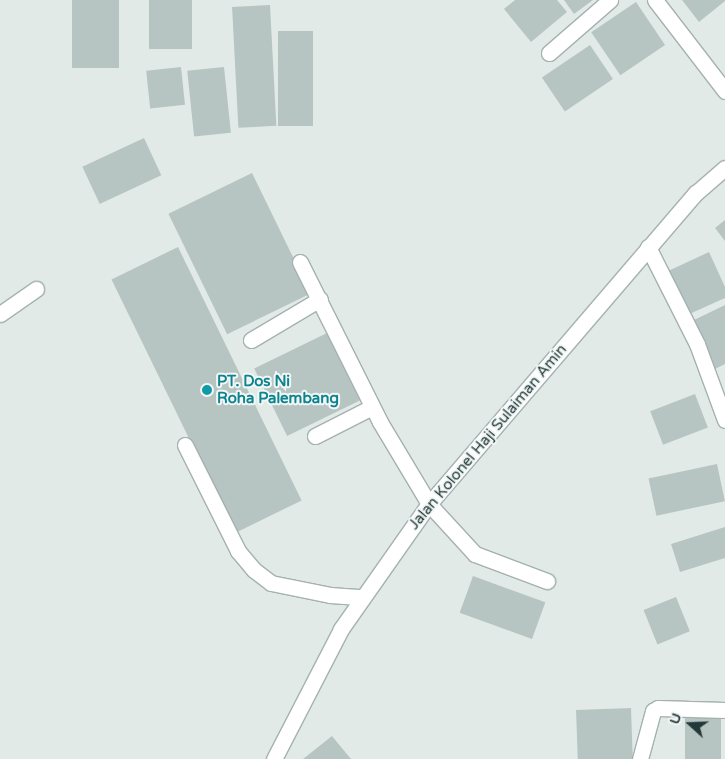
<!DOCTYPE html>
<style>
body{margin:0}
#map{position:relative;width:725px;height:759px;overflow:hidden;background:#e2eae8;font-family:"Varela Round",sans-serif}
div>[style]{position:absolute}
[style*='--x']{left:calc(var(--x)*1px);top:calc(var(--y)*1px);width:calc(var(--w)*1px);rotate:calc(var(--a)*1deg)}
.building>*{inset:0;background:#b7c5c2;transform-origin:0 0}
.roads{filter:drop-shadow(1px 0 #a5b1b0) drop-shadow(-1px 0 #a5b1b0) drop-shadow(0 1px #a5b1b0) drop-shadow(0 -1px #a5b1b0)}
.lane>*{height:15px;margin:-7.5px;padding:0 7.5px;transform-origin:7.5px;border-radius:7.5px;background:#fff}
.street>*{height:15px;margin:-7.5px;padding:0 7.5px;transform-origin:7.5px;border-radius:7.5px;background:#fff}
.secondary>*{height:15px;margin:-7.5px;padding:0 7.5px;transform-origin:7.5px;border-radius:7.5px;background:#fff}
.dots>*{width:14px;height:14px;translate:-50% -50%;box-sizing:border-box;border:2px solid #f2f7f6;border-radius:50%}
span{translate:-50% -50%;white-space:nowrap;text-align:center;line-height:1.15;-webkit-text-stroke:4px #f2f7f6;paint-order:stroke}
.culture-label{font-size:15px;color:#0d838f;font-weight:700}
.left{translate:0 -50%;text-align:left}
.street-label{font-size:15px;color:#233939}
.north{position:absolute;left:665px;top:699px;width:50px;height:50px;-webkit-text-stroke:4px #f2f7f6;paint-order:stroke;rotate:290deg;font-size:14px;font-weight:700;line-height:20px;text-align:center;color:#233939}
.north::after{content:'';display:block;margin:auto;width:18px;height:22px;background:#233939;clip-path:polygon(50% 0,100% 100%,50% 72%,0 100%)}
</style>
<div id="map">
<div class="building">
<div style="left:72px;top:0;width:47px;height:68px"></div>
<div style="left:149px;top:0;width:43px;height:49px"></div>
<div style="clip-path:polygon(515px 0,557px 0,567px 12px,531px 42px,504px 9px)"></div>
<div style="clip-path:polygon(564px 0,593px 0,574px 14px)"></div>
<div style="clip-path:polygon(682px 0,725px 0,725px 1px,699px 22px)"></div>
<div style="left:636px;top:2px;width:52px;height:54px;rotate:56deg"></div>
<div style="left:270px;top:5px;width:121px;height:38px;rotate:87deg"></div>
<div style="left:278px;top:31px;width:35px;height:95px"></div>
<div style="left:590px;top:45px;width:41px;height:58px;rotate:56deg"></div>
<div style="left:181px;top:67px;width:38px;height:35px;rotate:84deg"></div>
<div style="left:224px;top:67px;width:66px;height:37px;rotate:84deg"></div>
<div style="left:144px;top:138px;width:41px;height:68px;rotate:65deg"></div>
<div style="left:252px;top:173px;width:134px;height:93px;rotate:64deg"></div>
<div style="clip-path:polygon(725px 220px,725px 241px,715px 228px)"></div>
<div style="left:178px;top:247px;width:282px;height:74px;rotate:64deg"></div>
<div style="clip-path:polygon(709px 252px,725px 287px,725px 298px,685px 316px,666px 272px)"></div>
<div style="clip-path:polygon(725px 305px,725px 364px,715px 369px,692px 321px)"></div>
<div style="left:327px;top:333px;width:75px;height:81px;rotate:64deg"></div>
<div style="left:695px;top:394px;width:36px;height:48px;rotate:69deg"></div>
<div style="left:717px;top:464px;width:38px;height:70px;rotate:78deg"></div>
<div style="clip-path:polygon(725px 527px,725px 558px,680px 572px,671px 544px)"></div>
<div style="left:473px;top:576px;width:77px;height:39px;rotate:20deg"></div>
<div style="left:676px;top:597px;width:37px;height:35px;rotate:68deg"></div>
<div style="left:631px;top:708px;width:51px;height:55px;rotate:88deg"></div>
<div style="left:685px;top:711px;width:36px;height:48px"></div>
<div style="clip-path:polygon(332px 736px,351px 759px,303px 759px)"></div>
</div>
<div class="roads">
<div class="lane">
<div style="--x:300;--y:262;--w:179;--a:63.4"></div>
<div style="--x:380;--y:422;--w:96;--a:59.1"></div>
<div style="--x:429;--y:504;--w:68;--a:47.4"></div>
<div style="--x:475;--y:554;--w:77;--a:20.6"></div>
<div style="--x:251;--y:340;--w:80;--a:-30.7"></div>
<div style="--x:315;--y:436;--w:64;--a:-27"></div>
<div style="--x:185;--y:445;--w:119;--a:63.4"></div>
<div style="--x:238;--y:551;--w:25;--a:50"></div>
<div style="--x:254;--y:570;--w:21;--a:37"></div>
<div style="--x:271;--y:583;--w:60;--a:11.5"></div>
<div style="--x:330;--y:595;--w:32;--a:4"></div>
</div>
<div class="street">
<div style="--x:655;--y:0;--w:115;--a:52.4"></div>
<div style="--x:549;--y:53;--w:81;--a:-41"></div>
<div style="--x:648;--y:247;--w:109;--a:63.2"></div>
<div style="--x:697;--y:344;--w:81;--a:69.8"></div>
<div style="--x:0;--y:314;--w:44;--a:-34.8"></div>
<div style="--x:640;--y:759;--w:50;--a:-74.8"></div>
<div style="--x:653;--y:711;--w:6;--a:-31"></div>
<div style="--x:658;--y:708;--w:67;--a:1.7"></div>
</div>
<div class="secondary">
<div style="--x:274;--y:759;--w:146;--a:-62.7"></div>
<div style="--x:341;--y:629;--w:153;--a:-54.9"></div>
<div style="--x:429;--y:504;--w:410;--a:-49.4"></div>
<div style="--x:696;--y:193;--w:38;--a:-41"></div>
</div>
</div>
<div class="dots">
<div style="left:207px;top:390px;background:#0f9aa8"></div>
</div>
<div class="culture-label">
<span class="left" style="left:217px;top:390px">PT. Dos Ni<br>Roha Palembang</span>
</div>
<div class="street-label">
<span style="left:488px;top:437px;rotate:-50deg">Jalan Kolonel Haji Sulaiman Amin</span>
</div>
<div class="north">U</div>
</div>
